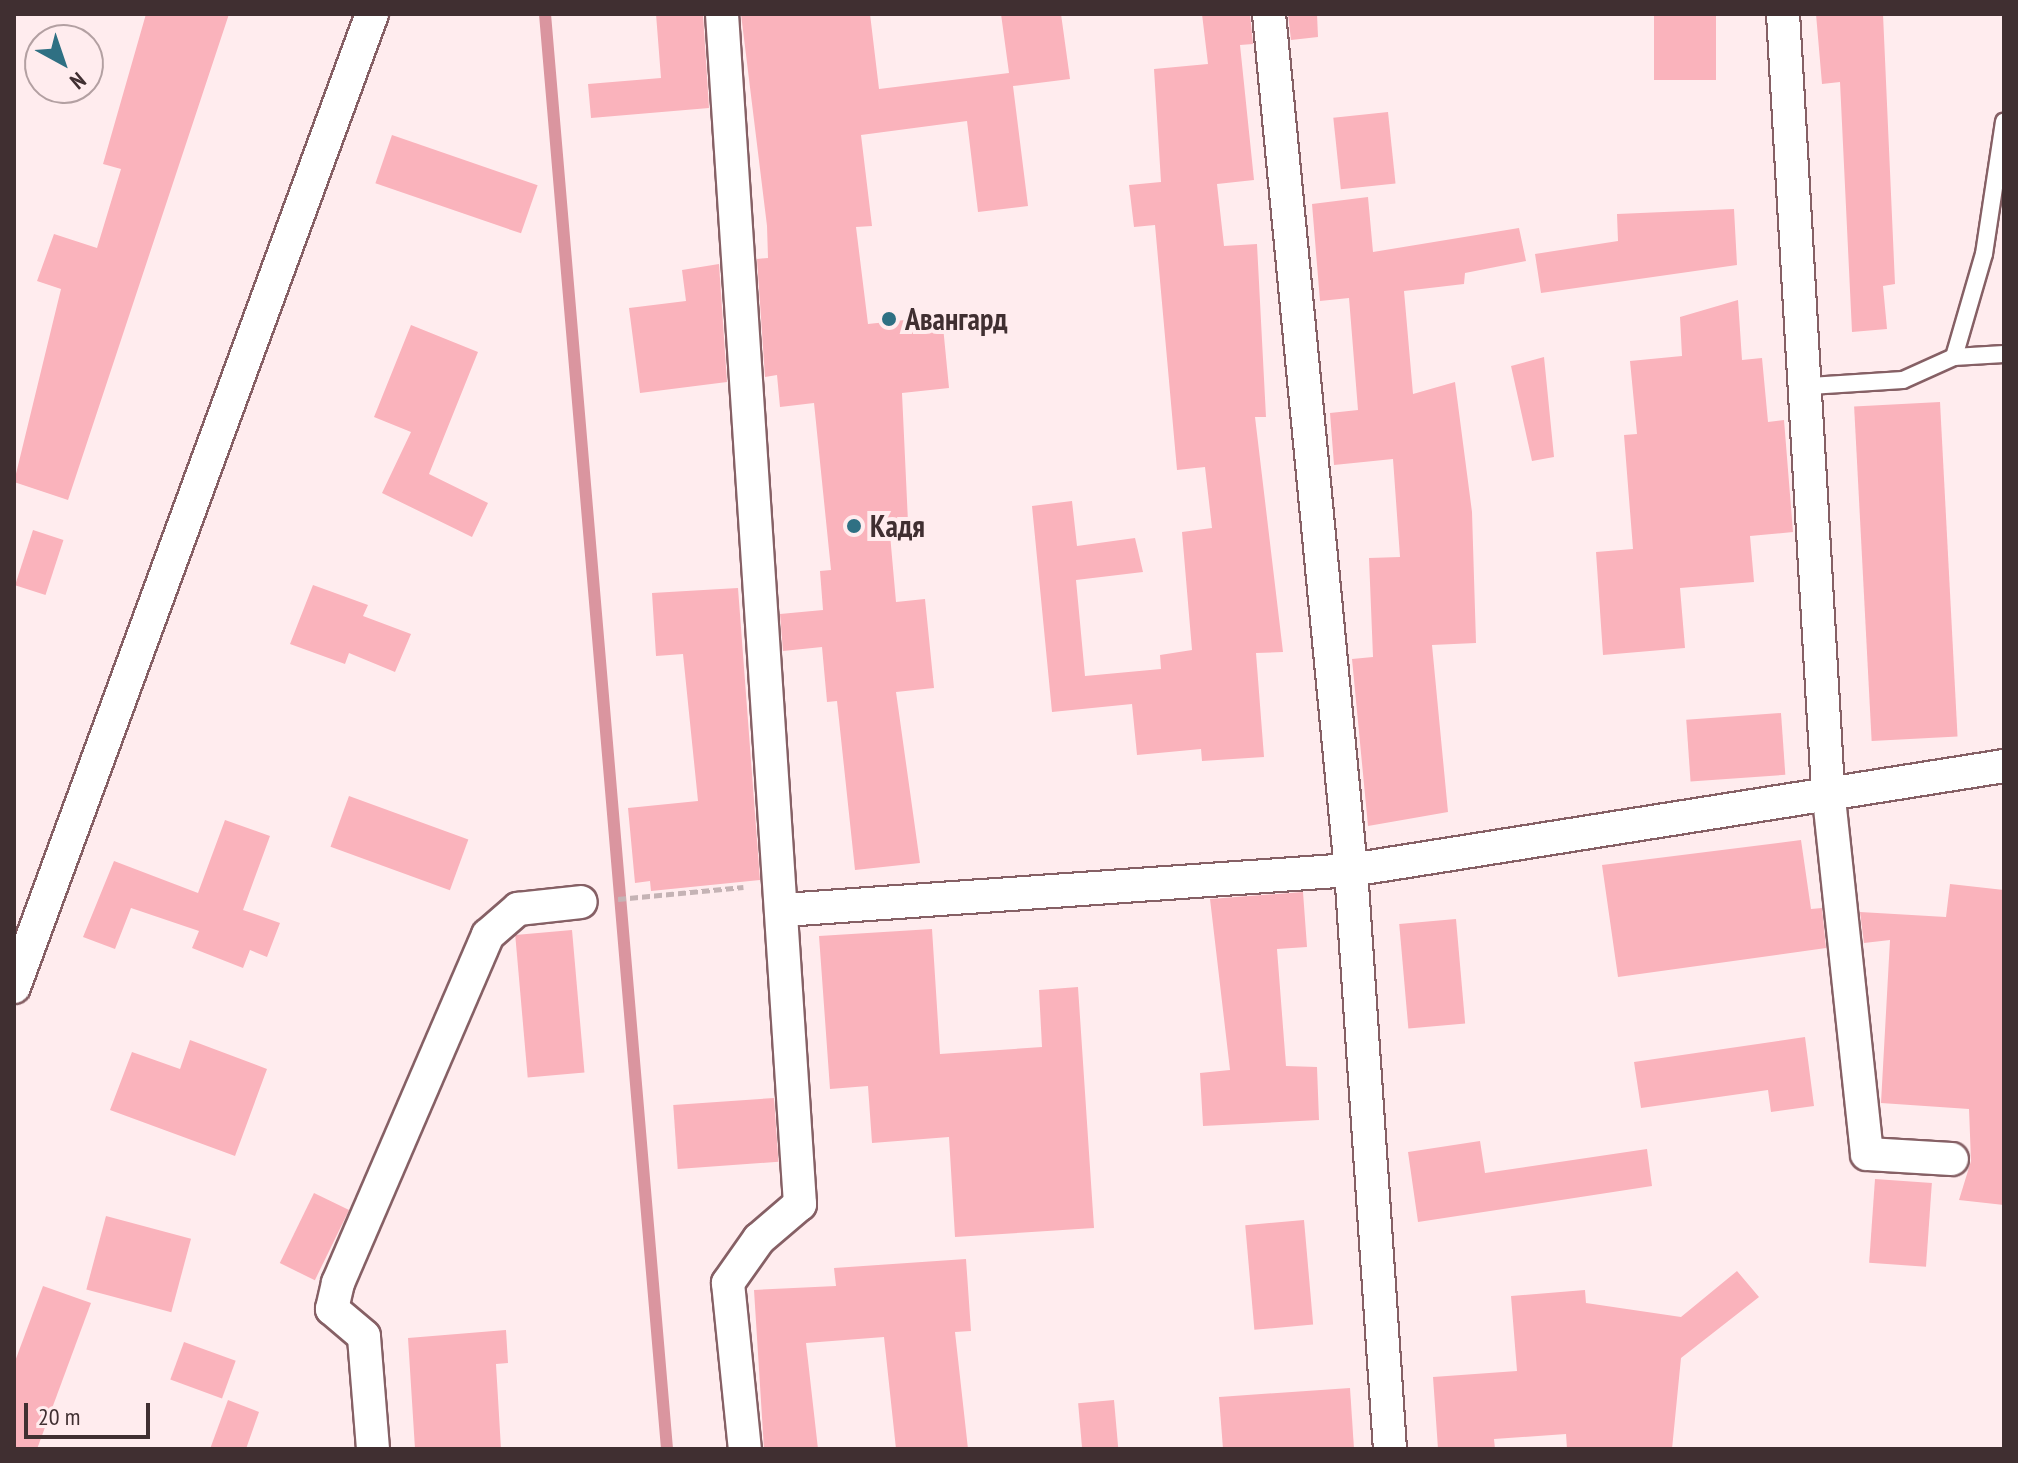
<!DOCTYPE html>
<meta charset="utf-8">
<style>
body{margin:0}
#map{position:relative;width:2018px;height:1463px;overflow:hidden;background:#ffecee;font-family:"PT Sans Narrow",sans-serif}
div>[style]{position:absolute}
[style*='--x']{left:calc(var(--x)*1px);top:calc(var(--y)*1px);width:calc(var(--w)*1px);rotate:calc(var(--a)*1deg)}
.stream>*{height:12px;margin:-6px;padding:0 6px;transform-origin:6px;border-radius:6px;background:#da959f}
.building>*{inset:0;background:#fab3bc;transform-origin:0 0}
.path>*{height:5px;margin-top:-2.5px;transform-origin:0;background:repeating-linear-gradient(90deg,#c5b3b5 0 8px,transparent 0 12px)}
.roads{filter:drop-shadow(2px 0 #866065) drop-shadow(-2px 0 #866065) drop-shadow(0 2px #866065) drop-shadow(0 -2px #866065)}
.service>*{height:16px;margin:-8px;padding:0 8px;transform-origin:8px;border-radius:8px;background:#fff}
.minor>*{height:32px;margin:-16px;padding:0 16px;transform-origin:16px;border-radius:16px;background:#fff}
.dots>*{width:22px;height:22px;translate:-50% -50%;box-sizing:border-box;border:4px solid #ffecee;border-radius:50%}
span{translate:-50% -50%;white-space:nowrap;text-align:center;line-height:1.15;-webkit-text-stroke:8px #ffecee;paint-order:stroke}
.poi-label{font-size:30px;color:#402f31;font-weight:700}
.left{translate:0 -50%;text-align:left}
.frame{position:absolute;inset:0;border:16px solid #402f31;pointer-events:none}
.north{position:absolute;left:24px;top:24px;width:80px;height:80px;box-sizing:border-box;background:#ffecee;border:2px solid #b3a0a2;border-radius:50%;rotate:140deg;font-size:22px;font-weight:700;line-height:32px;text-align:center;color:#402f31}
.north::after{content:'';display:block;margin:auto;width:28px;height:36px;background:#2f7083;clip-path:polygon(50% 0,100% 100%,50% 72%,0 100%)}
.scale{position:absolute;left:24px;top:1403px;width:126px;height:36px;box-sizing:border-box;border:4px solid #402f31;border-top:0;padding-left:10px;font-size:24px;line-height:28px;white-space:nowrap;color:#402f31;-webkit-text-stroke:6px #ffecee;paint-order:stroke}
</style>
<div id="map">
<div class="stream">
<div style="--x:545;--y:14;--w:1440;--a:85.14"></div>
</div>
<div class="building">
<div style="clip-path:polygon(146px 14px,229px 14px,68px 500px,14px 482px,61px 289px,37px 281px,54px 234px,97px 248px,121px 169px,103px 164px)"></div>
<div style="clip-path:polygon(656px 14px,703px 14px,709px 108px,591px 118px,588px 84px,661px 78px)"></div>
<div style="clip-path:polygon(741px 14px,870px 14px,879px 89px,1009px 73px,1001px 14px,1061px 14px,1070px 79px,1013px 86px,1028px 206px,978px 212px,967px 121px,861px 135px,872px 226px,856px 227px,868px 324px,942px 316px,949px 388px,902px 393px,908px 522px,889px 523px,896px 602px,925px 599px,934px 688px,896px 692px,920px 863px,855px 870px,837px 701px,827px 702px,822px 647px,783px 651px,780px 614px,823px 610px,820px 571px,831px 570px,814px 403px,780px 407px,777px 375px,765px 377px,757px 259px,768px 258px,767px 226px)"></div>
<div style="clip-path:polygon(1202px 14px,1250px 14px,1253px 44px,1240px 45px,1254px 180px,1217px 184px,1224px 246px,1257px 244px,1266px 417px,1255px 417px,1283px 652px,1256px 653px,1264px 757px,1202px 761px,1201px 749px,1137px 755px,1132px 704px,1052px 712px,1032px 506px,1072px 501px,1077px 546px,1135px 538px,1143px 572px,1076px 580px,1085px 676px,1161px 669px,1160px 655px,1192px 650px,1182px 532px,1212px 528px,1205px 467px,1177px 470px,1155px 225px,1134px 227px,1129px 185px,1161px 182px,1154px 69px,1208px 64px)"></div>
<div style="clip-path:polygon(1288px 14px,1317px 14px,1318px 37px,1291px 40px)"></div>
<div style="left:1654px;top:14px;width:62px;height:66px"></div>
<div style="clip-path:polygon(1816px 14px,1883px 14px,1895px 284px,1883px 286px,1887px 329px,1852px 332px,1840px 82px,1822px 84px)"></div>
<div style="left:1388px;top:112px;width:72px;height:55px;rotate:84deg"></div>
<div style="left:392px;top:135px;width:154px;height:51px;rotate:19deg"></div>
<div style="clip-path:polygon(1368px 197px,1373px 252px,1519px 228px,1526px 261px,1465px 273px,1464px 284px,1404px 291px,1413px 394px,1455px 382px,1472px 512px,1476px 643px,1432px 645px,1448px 812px,1368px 826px,1352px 659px,1373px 657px,1369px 558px,1400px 557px,1393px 459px,1334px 465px,1330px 413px,1358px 410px,1349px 298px,1320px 301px,1312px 204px)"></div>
<div style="clip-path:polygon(1734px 209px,1737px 265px,1541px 293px,1535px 254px,1618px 241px,1617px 214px)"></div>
<div style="clip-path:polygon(719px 264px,727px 382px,640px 393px,629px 308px,686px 301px,682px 270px)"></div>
<div style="clip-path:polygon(1738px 300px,1742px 360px,1762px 358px,1768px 422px,1784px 420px,1793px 532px,1750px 536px,1754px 582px,1680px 588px,1685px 648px,1603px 655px,1596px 552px,1633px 549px,1624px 435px,1637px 434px,1630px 361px,1682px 356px,1680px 317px)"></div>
<div style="clip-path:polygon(411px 325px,478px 352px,429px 474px,488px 503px,472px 537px,382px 493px,411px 432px,374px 417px)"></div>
<div style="clip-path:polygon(1544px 357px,1554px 457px,1532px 461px,1511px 366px)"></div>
<div style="left:1940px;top:402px;width:335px;height:86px;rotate:87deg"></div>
<div style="left:33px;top:530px;width:32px;height:58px;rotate:18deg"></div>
<div style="clip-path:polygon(313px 585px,368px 605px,363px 616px,411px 634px,395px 672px,349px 653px,345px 664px,290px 644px)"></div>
<div style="clip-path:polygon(738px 588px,760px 880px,651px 891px,650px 881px,635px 883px,628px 808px,698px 801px,683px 654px,656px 656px,652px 593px)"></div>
<div style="left:1781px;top:713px;width:62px;height:95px;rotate:86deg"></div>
<div style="left:349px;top:796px;width:127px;height:54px;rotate:20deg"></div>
<div style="clip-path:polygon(225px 820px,270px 836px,243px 910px,280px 923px,267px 957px,250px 950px,243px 968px,192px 948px,199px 931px,131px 908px,115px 949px,83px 937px,114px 861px,198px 893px)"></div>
<div style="clip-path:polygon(1801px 840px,1811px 909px,1822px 908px,1826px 948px,1618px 977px,1602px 865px)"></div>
<div style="clip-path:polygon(1950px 884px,2004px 890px,2004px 1205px,1959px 1200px,1971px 1161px,1969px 1109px,1881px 1103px,1890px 940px,1864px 943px,1860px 912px,1946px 917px)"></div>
<div style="clip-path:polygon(1303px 892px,1307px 947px,1277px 949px,1286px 1066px,1317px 1067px,1319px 1120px,1203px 1126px,1200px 1073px,1230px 1070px,1210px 899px)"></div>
<div style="left:1456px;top:919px;width:105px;height:57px;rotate:85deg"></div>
<div style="clip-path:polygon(932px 929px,940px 1054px,1042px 1047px,1039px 990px,1078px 987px,1094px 1228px,955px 1237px,949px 1137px,872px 1143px,868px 1086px,830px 1089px,819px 936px)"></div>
<div style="left:572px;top:930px;width:143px;height:57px;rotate:85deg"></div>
<div style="clip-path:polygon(1805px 1037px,1814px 1106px,1771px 1112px,1768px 1090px,1641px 1108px,1634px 1062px)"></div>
<div style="clip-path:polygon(190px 1040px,267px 1069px,235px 1156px,110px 1110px,132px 1052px,180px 1069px)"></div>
<div style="left:774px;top:1098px;width:64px;height:101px;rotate:86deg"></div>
<div style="clip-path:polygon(1480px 1141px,1485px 1173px,1647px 1149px,1652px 1186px,1418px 1222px,1408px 1152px)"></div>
<div style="left:1875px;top:1179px;width:57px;height:84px;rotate:4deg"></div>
<div style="left:314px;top:1193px;width:39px;height:78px;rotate:26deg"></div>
<div style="left:106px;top:1216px;width:88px;height:76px;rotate:15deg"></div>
<div style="left:1304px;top:1220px;width:105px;height:59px;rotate:85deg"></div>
<div style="clip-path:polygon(966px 1259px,971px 1331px,955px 1332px,968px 1449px,896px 1449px,884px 1337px,806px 1343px,818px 1449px,764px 1449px,754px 1290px,836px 1286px,834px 1268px)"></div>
<div style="clip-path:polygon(1737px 1271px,1759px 1297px,1681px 1358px,1672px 1449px,1567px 1449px,1566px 1434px,1494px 1439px,1495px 1449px,1438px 1449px,1433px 1377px,1517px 1371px,1511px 1296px,1585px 1290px,1586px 1303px,1681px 1317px)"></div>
<div style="clip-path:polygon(43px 1286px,91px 1303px,37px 1449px,14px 1449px,14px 1364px)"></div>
<div style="clip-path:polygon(506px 1330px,508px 1363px,496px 1364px,501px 1449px,415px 1449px,408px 1338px)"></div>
<div style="left:184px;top:1342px;width:55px;height:40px;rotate:20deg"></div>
<div style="clip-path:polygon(1350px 1388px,1354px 1449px,1223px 1449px,1219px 1397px)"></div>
<div style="clip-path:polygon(228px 1400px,259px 1412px,246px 1449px,210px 1449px)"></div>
<div style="left:1114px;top:1400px;width:49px;height:36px;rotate:85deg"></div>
</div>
<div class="path">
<div style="--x:618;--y:899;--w:126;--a:-5.5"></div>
</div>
<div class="roads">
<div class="service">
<div style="--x:1954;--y:357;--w:50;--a:-3.4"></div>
<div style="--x:1810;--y:386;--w:93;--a:-3.7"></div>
<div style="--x:1903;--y:380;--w:56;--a:-24.3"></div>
<div style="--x:1954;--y:357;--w:107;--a:-73.8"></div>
<div style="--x:1984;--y:254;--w:134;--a:-81.4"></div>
</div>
<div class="minor">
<div style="--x:722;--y:14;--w:1193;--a:86.25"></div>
<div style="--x:800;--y:1204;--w:54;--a:139.5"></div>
<div style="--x:759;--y:1239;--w:54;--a:125.2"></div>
<div style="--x:728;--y:1283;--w:167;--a:84.2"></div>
<div style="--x:1269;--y:14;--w:860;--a:84.53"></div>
<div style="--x:1351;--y:870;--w:580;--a:86.15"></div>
<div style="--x:1783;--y:14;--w:776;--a:86.68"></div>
<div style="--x:1828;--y:789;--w:367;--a:83.9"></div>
<div style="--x:1867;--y:1154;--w:85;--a:3.4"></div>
<div style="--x:784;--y:910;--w:568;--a:-4.04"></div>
<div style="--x:1351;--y:870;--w:661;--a:-9.05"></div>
<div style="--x:14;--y:987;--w:1037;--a:-69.8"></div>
<div style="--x:373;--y:1449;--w:113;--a:-94.6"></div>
<div style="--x:364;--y:1336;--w:42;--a:-139.8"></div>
<div style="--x:332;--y:1309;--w:27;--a:-77"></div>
<div style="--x:338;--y:1283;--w:379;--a:-66.7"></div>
<div style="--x:488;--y:935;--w:40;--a:-41"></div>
<div style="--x:518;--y:909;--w:63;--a:-6.3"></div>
</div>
</div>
<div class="dots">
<div style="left:889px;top:319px;background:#2f7083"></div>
<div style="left:854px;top:526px;background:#2f7083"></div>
</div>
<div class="poi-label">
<span class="left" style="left:905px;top:319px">Авангард</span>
<span class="left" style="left:870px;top:526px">Кадя</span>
</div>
<div class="frame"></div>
<div class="north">N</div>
<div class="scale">20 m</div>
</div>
